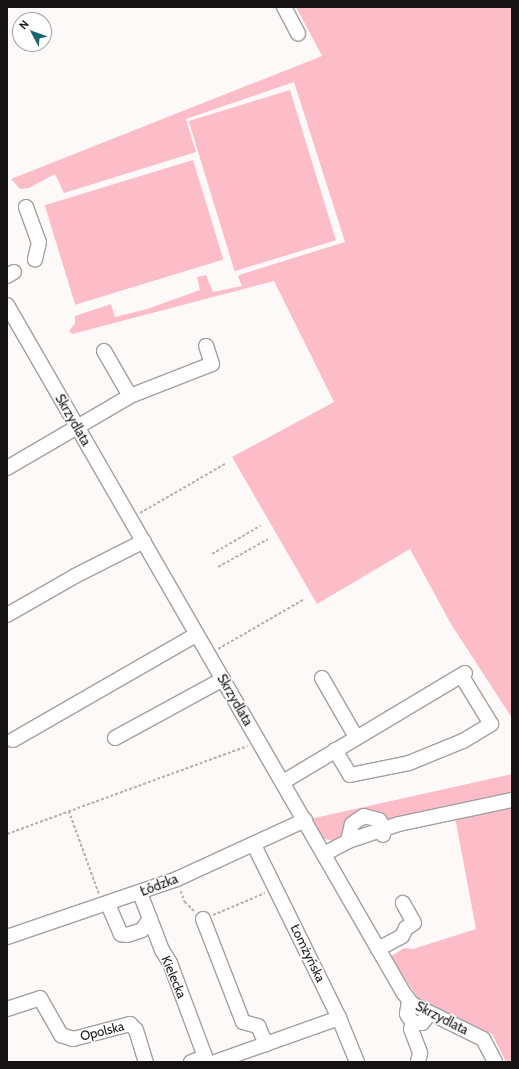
<!DOCTYPE html>
<meta charset="utf-8">
<style>
body{margin:0}
#map{position:relative;width:519px;height:1069px;overflow:hidden;background:#fef9f9;font-family:Cabin,sans-serif}
div>[style]{position:absolute}
[style*='--x']{left:calc(var(--x)*1px);top:calc(var(--y)*1px);width:calc(var(--w)*1px);rotate:calc(var(--a)*1deg)}
.green>*{inset:0;background:#fdbdc8;transform-origin:0 0}
.path>*{height:1.5px;margin-top:-0.75px;transform-origin:0;background:repeating-linear-gradient(90deg,#b5b1b1 0 3px,transparent 0 5px)}
.roads{filter:drop-shadow(1px 0 #a49e9f) drop-shadow(-1px 0 #a49e9f) drop-shadow(0 1px #a49e9f) drop-shadow(0 -1px #a49e9f)}
.minor>*{height:14px;margin:-7px;padding:0 7px;transform-origin:7px;border-radius:7px;background:#fff}
span{translate:-50% -50%;white-space:nowrap;text-align:center;line-height:1.15;-webkit-text-stroke:3px #fff;paint-order:stroke}
.street-label{font-size:13px;color:#141212}
.frame{position:absolute;inset:0;border:8px solid #141212;pointer-events:none}
.north{position:absolute;left:12px;top:12px;width:40px;height:40px;box-sizing:border-box;background:#fff;border:1px solid #a1a0a0;border-radius:50%;rotate:311deg;font-size:11px;font-weight:700;line-height:16px;text-align:center;color:#141212}
.north::after{content:'';display:block;margin:auto;width:14px;height:18px;background:#1f6475;clip-path:polygon(50% 0,100% 100%,50% 72%,0 100%)}
</style>
<div id="map">
<div class="green">
<div style="clip-path:polygon(296px 7px,512px 7px,512px 718px,451px 624px,410px 549px,317px 604px,232px 457px,334px 402px,274px 281px,72px 334px,69px 331px,75px 323px,75px 316px,111px 304px,115px 317px,147px 309px,200px 290px,197px 277px,206px 275px,213px 292px,242px 286px,238px 276px,242px 274px,345px 242px,294px 82px,186px 119px,196px 152px,64px 193px,55px 174px,29px 188px,20px 189px,11px 179px,322px 56px)"></div>
<div style="left:290px;top:90px;width:157px;height:106px;rotate:73deg"></div>
<div style="left:193px;top:160px;width:104px;height:155px;rotate:73deg"></div>
<div style="clip-path:polygon(512px 774px,512px 1062px,506px 1062px,492px 1034px,419px 999px,390px 957px,404px 948px,413px 949px,476px 929px,454px 812px,389px 822px,379px 815px,333px 841px,322px 838px,310px 819px)"></div>
</div>
<div class="path">
<div style="--x:140;--y:513;--w:98;--a:-30"></div>
<div style="--x:212;--y:554;--w:56;--a:-30.3"></div>
<div style="--x:218;--y:567;--w:57;--a:-29.2"></div>
<div style="--x:218;--y:649;--w:98;--a:-30"></div>
<div style="--x:69;--y:811;--w:88;--a:70.1"></div>
<div style="--x:7;--y:834;--w:256;--a:-20.1"></div>
<div style="--x:181;--y:891;--w:12;--a:70"></div>
<div style="--x:185;--y:902;--w:13;--a:45"></div>
<div style="--x:213;--y:915;--w:56;--a:-22.9"></div>
</div>
<div class="roads">
<div class="minor">
<div style="--x:284;--y:7;--w:30;--a:62"></div>
<div style="--x:26;--y:207;--w:37;--a:70"></div>
<div style="--x:39;--y:242;--w:18;--a:103"></div>
<div style="--x:7;--y:276;--w:8;--a:-30"></div>
<div style="--x:7;--y:305;--w:793;--a:60.04"></div>
<div style="--x:403;--y:992;--w:15;--a:53"></div>
<div style="--x:412;--y:1004;--w:79;--a:26.2"></div>
<div style="--x:483;--y:1039;--w:26;--a:62"></div>
<div style="--x:104;--y:351;--w:52;--a:60"></div>
<div style="--x:7;--y:468;--w:143;--a:-30.3"></div>
<div style="--x:130;--y:396;--w:88;--a:-21.3"></div>
<div style="--x:212;--y:364;--w:19;--a:-108"></div>
<div style="--x:7;--y:615;--w:78;--a:-29.8"></div>
<div style="--x:75;--y:576;--w:77;--a:-26.9"></div>
<div style="--x:322;--y:678;--w:68;--a:60"></div>
<div style="--x:115;--y:738;--w:123;--a:-28.6"></div>
<div style="--x:13;--y:740;--w:212;--a:-29.9"></div>
<div style="--x:335;--y:750;--w:29;--a:59"></div>
<div style="--x:350;--y:775;--w:60;--a:-11.5"></div>
<div style="--x:409;--y:763;--w:58;--a:-22.2"></div>
<div style="--x:463;--y:741;--w:33;--a:-31"></div>
<div style="--x:491;--y:724;--w:57;--a:-121.5"></div>
<div style="--x:283;--y:782;--w:212;--a:-30.9"></div>
<div style="--x:348;--y:841;--w:17;--a:-77"></div>
<div style="--x:352;--y:824;--w:14;--a:-34"></div>
<div style="--x:364;--y:816;--w:16;--a:15"></div>
<div style="--x:379;--y:820;--w:9;--a:58"></div>
<div style="--x:384;--y:828;--w:7;--a:98"></div>
<div style="--x:254;--y:845;--w:193;--a:63.8"></div>
<div style="--x:339;--y:1018;--w:48;--a:67.8"></div>
<div style="--x:324;--y:854;--w:27;--a:-28"></div>
<div style="--x:348;--y:841;--w:54;--a:-18.4"></div>
<div style="--x:399;--y:824;--w:116;--a:-12"></div>
<div style="--x:140;--y:893;--w:61;--a:68.9"></div>
<div style="--x:162;--y:950;--w:15;--a:58"></div>
<div style="--x:170;--y:963;--w:106;--a:69.5"></div>
<div style="--x:108;--y:904;--w:33;--a:67"></div>
<div style="--x:121;--y:934;--w:6;--a:9"></div>
<div style="--x:127;--y:935;--w:16;--a:-18"></div>
<div style="--x:142;--y:930;--w:14;--a:-54"></div>
<div style="--x:203;--y:919;--w:110;--a:68.8"></div>
<div style="--x:243;--y:1022;--w:16;--a:15"></div>
<div style="--x:258;--y:1026;--w:20;--a:66"></div>
<div style="--x:7;--y:937;--w:180;--a:-18.8"></div>
<div style="--x:177;--y:879;--w:141;--a:-24.7"></div>
<div style="--x:378;--y:949;--w:27;--a:-28"></div>
<div style="--x:402;--y:936;--w:9;--a:-63"></div>
<div style="--x:406;--y:928;--w:9;--a:-32"></div>
<div style="--x:414;--y:923;--w:23;--a:-119"></div>
<div style="--x:409;--y:1001;--w:13;--a:99"></div>
<div style="--x:407;--y:1014;--w:11;--a:56"></div>
<div style="--x:413;--y:1023;--w:9;--a:0"></div>
<div style="--x:422;--y:1023;--w:13;--a:-51"></div>
<div style="--x:7;--y:1009;--w:35;--a:-18"></div>
<div style="--x:40;--y:998;--w:43;--a:60.4"></div>
<div style="--x:61;--y:1035;--w:13;--a:18"></div>
<div style="--x:73;--y:1039;--w:59;--a:-14.7"></div>
<div style="--x:130;--y:1024;--w:8;--a:45"></div>
<div style="--x:136;--y:1030;--w:34;--a:73"></div>
<div style="--x:413;--y:1023;--w:6;--a:108"></div>
<div style="--x:411;--y:1029;--w:26;--a:69"></div>
<div style="--x:420;--y:1053;--w:9;--a:103"></div>
<div style="--x:191;--y:1062;--w:15;--a:-20"></div>
<div style="--x:215;--y:1062;--w:132;--a:-19.5"></div>
</div>
</div>
<div class="street-label">
<span style="left:73px;top:420px;rotate:60deg">Skrzydlata</span>
<span style="left:235px;top:700px;rotate:60deg">Skrzydlata</span>
<span style="left:159px;top:885px;rotate:-21deg">Łódzka</span>
<span style="left:308px;top:953px;rotate:64deg">Łomżyńska</span>
<span style="left:174px;top:977px;rotate:67deg">Kielecka</span>
<span style="left:442px;top:1018px;rotate:27deg">Skrzydlata</span>
<span style="left:102px;top:1031px;rotate:-14deg">Opolska</span>
</div>
<div class="frame"></div>
<div class="north">N</div>
</div>
